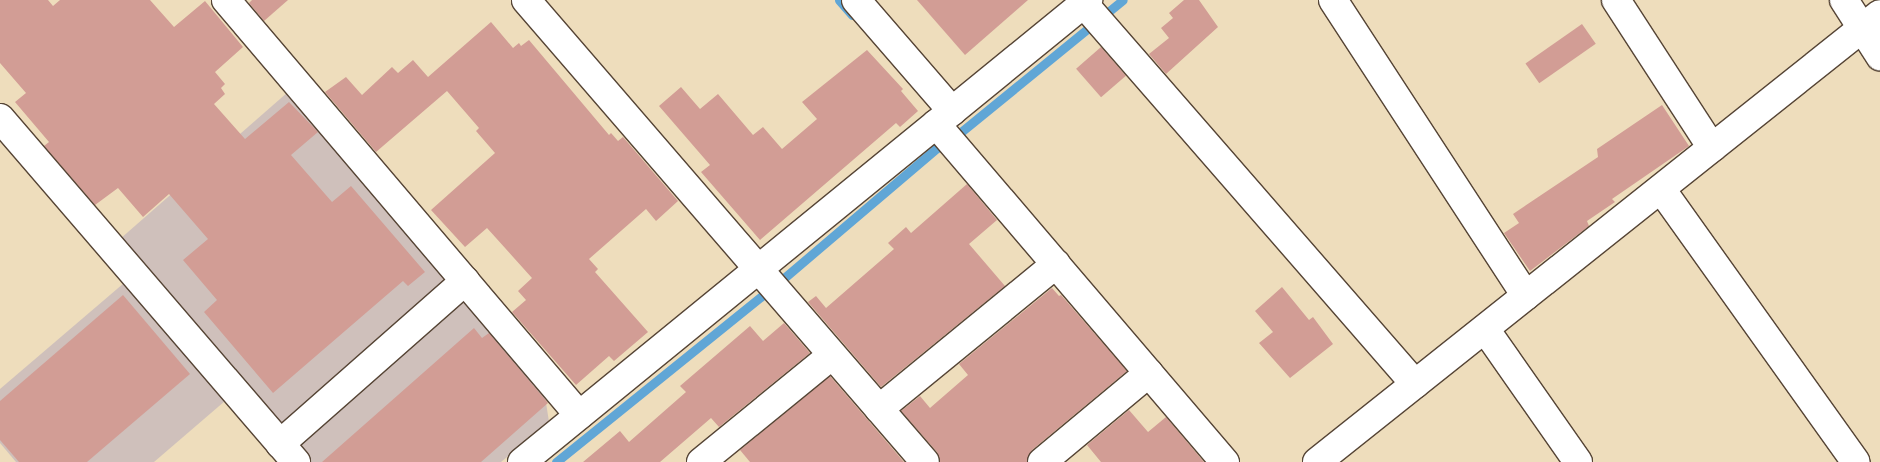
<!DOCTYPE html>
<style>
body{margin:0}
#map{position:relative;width:1880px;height:462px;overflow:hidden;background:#eeddbc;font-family:"Libre Bodoni",serif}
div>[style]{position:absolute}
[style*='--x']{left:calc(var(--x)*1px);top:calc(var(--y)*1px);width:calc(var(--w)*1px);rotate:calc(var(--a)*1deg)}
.industrial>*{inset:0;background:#cfc0bb}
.stream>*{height:9px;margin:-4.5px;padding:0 4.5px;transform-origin:4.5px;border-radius:4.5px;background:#60a6d6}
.building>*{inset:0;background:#d29d95;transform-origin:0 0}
.roads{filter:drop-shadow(1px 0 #564536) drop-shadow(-1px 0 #564536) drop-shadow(0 1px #564536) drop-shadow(0 -1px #564536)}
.minor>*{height:28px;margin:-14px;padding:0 14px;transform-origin:14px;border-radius:14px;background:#fff}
span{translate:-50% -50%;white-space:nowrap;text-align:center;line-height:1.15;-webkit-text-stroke:5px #f7f3e8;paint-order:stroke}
</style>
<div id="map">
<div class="industrial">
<div style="clip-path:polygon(288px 92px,544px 390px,549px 422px,501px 462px,311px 462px,120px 239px)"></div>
<div style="clip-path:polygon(124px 283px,225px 401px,154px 462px,16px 462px,0 443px,0 389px)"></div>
</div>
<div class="stream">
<div style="--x:839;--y:0;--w:20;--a:49"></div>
<div style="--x:556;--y:462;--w:293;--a:-38.9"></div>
<div style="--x:784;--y:278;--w:201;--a:-40.4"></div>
<div style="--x:937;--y:148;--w:22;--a:-32"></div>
<div style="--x:956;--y:136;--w:215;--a:-39.2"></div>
</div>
<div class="building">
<div style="clip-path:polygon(0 0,48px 0,53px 6px,60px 0,150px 0,174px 27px,205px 1px,243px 47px,215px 72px,225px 84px,221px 88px,225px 94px,214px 104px,245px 139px,289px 102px,318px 132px,291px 155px,332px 202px,351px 186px,425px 272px,408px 286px,403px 281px,273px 393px,204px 312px,217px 300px,183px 260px,208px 239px,169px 194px,143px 217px,118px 188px,95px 205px,44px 146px,49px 142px,15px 102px,26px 93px,0 63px)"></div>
<div style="clip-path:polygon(252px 0,288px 0,264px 21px,249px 3px)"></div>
<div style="clip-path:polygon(917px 0,1028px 0,965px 55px)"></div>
<div style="clip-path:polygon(1184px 0,1199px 0,1218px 27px,1166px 74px,1149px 54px,1169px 38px,1161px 28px,1173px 18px,1169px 13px)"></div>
<div style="clip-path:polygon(491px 22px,513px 48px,519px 43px,521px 46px,529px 40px,609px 135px,611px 133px,618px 141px,623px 137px,678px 201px,656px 221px,646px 209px,589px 259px,598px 269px,595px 272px,648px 332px,614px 361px,609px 356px,576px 385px,512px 312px,526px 300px,518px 291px,532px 278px,487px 228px,465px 247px,431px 210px,495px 153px,476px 131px,479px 128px,447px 91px,376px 152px,325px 92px,346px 77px,362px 95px,392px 67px,398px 73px,413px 60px,428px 77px)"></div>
<div style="left:1582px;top:24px;width:24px;height:69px;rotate:55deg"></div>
<div style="left:1101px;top:47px;width:38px;height:33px;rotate:49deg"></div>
<div style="clip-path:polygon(867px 50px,903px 89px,901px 91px,918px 111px,900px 127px,896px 123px,760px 240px,701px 172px,710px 165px,659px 106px,681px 87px,700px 109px,718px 94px,753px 135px,763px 127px,782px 149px,817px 119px,802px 102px)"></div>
<div style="clip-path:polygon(1662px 105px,1689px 146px,1612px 199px,1615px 202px,1587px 221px,1589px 226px,1530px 271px,1504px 233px,1519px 223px,1513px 214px,1598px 157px,1597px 149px)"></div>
<div style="clip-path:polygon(967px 184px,997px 220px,969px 244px,1005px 286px,881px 387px,808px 302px,816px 296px,826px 308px,894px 249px,888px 243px,906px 227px,911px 233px)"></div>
<div style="clip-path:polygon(1282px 287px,1309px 320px,1313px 317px,1333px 344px,1290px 378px,1259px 343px,1273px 332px,1255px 311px)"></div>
<div style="clip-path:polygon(1052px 288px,1059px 296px,1061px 295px,1127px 371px,1032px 450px,1027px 462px,940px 462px,937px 452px,901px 411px,920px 396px,930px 408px,968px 375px,959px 364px)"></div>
<div style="clip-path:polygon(123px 295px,190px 374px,87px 462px,19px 462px,0 440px,0 401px)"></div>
<div style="clip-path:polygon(784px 323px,810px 353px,719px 427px,711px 418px,660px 462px,583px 462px,620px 431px,629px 442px,686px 392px,680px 386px,750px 326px,763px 341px)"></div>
<div style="clip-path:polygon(474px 328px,482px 338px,489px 333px,548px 403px,481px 462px,322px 462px)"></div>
<div style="clip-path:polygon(830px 376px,904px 462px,750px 462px,740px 450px)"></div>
<div style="clip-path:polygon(1129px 410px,1148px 432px,1166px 417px,1204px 462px,1101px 462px,1087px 445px)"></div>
</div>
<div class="roads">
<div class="minor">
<div style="--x:226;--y:0;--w:545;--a:49.62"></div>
<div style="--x:526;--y:0;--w:610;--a:49.18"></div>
<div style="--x:856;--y:0;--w:147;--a:49.1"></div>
<div style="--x:1333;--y:0;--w:353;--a:56.9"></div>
<div style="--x:1616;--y:0;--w:176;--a:57"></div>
<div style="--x:1844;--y:0;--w:67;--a:57.3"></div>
<div style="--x:1084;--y:4;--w:504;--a:48.94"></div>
<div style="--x:0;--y:118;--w:454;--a:49.3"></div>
<div style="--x:936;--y:124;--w:445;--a:49.5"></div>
<div style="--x:1661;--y:189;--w:335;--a:54.5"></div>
<div style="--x:1485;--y:329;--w:162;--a:55"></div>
<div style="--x:879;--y:409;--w:229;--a:-39.3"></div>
<div style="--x:280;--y:444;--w:247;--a:-41.4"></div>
<div style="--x:522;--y:462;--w:731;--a:-39.22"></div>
<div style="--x:701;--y:462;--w:169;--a:-39.2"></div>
<div style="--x:1042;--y:462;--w:139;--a:-39.8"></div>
<div style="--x:1317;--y:462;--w:719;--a:-38.51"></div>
</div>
</div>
</div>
